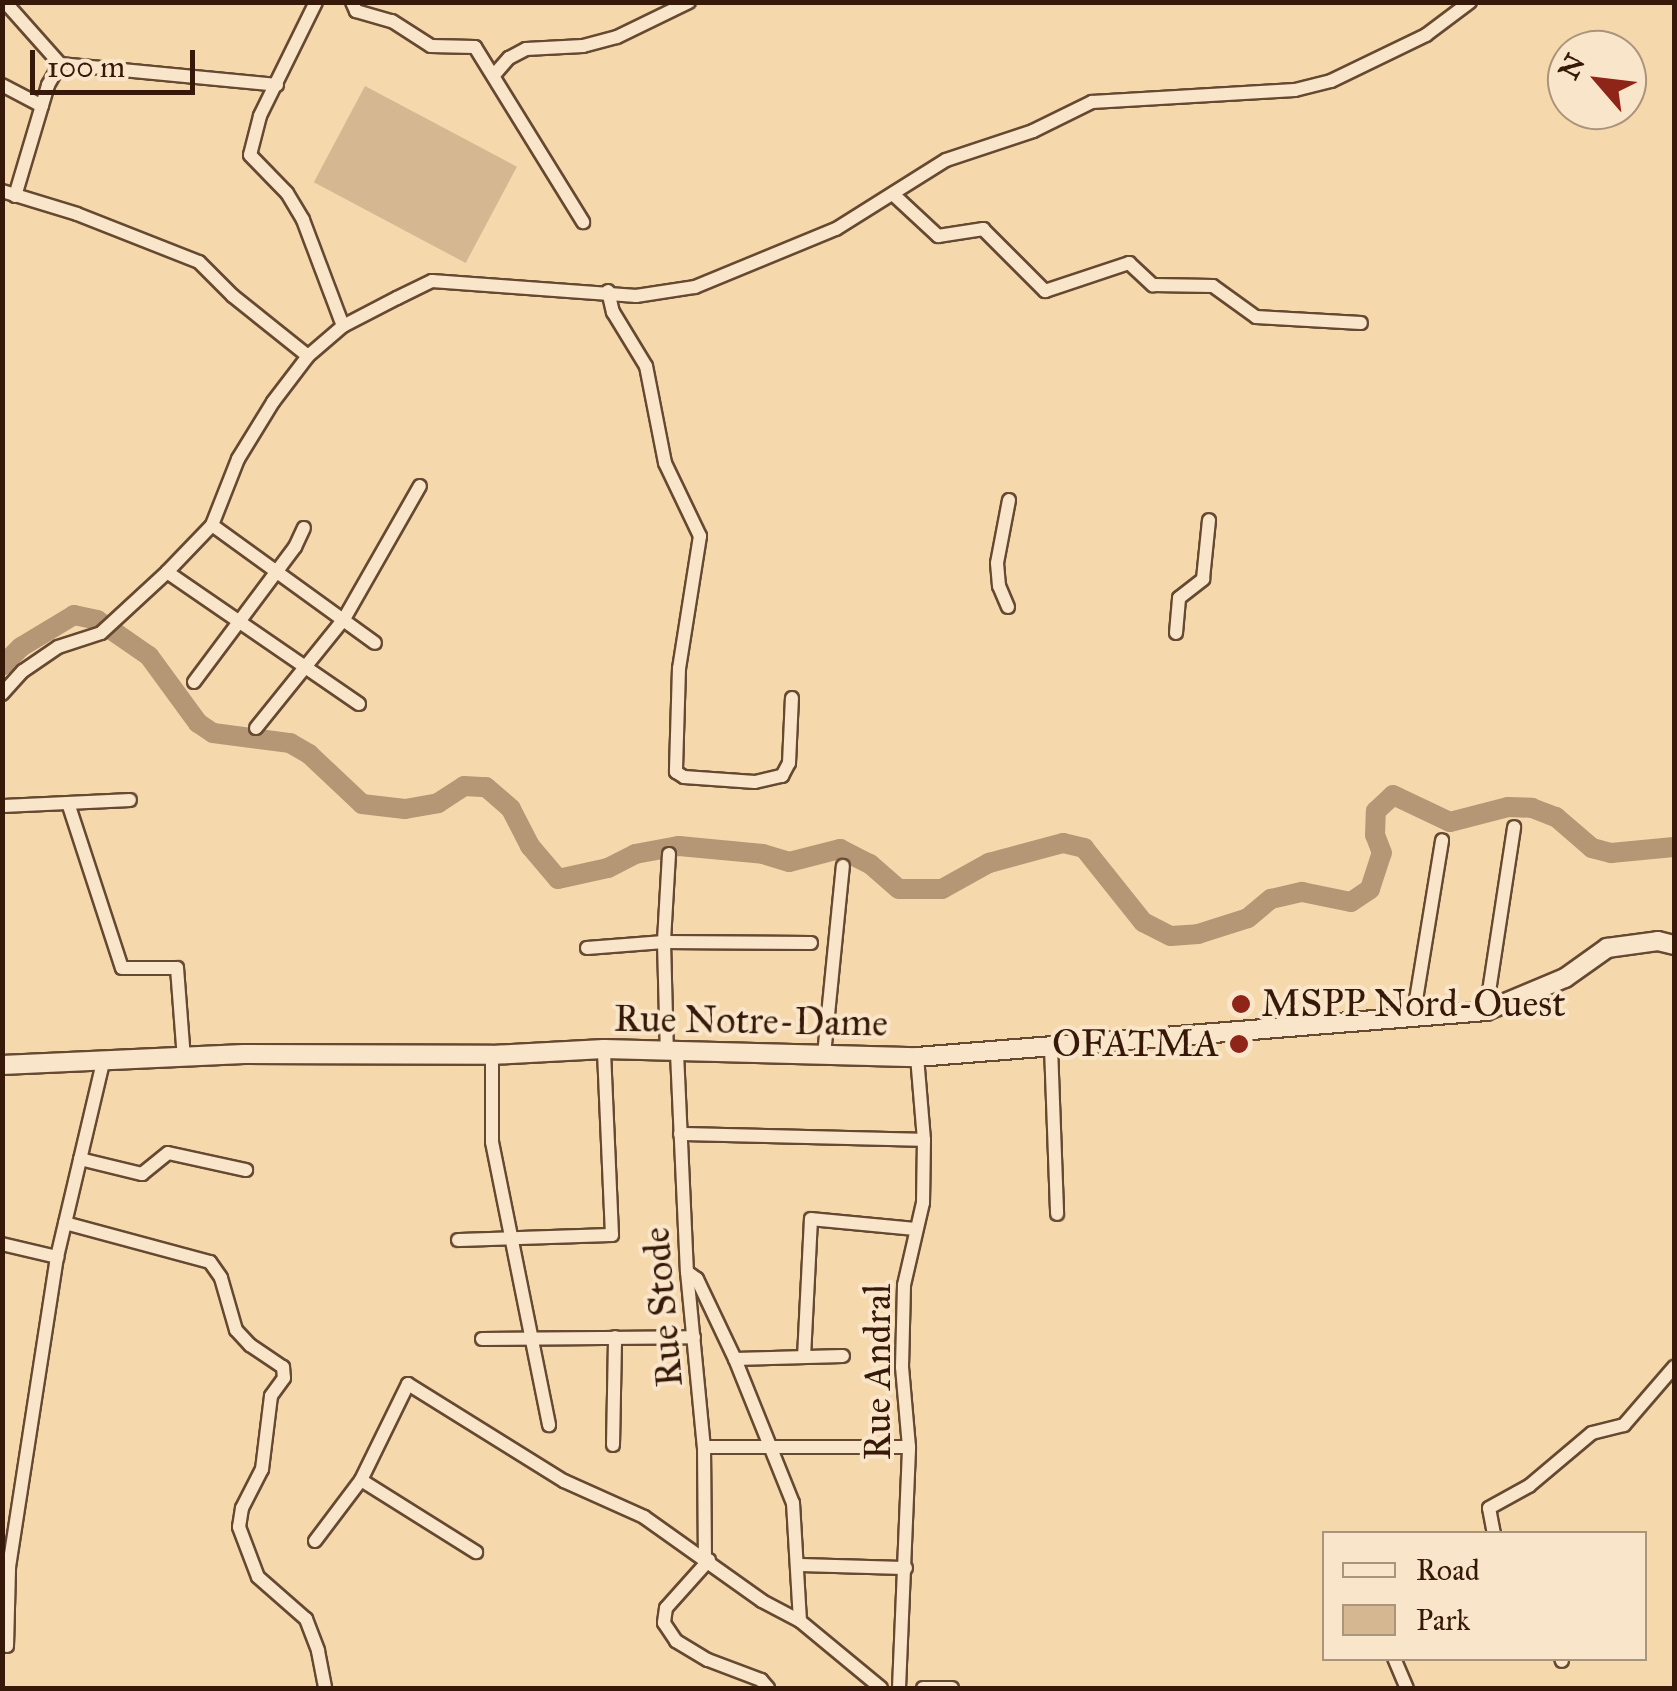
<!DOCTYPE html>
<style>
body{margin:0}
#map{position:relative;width:1677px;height:1691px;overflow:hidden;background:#f6d8ad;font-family:"IM FELL Great Primer",serif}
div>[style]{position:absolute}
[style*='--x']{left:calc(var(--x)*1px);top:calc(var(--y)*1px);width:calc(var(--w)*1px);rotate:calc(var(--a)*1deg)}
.green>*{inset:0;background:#d5b891;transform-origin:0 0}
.river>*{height:20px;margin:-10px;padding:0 10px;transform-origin:10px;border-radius:10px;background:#b59775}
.roads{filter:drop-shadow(2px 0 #664931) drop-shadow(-2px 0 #664931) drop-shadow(0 2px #664931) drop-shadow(0 -2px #664931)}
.street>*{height:12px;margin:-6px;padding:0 6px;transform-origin:6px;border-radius:6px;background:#f9e6ca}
.secondary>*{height:18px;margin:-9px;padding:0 9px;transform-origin:9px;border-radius:9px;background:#f9e6ca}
.dots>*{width:28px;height:28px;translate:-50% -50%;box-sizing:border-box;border:5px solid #f9e6ca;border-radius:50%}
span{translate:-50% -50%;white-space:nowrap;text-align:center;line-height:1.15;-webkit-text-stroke:8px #f9e6ca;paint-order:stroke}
.poi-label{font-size:38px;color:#361908}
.left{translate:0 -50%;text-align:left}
.right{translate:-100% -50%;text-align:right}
.street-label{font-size:38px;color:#361908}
.frame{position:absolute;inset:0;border:5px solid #361908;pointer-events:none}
.legend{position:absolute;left:1322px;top:1531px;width:325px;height:130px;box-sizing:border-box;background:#f9e6ca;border:2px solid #ab947c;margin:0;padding:12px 18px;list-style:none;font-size:30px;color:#361908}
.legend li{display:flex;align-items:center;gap:20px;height:50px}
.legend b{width:50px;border:2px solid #ab947c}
.north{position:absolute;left:1547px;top:30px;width:100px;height:100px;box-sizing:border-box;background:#f9e6ca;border:2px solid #ab947c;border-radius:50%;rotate:298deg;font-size:28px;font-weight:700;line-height:40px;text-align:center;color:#361908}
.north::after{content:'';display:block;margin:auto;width:35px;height:45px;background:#8f2418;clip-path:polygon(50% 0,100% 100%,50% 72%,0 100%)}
.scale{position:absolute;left:30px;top:50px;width:165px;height:45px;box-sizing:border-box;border:5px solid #361908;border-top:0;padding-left:12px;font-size:30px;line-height:35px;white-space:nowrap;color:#361908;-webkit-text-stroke:8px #f9e6ca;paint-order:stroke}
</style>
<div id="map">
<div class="green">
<div style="left:365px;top:86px;width:172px;height:109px;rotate:28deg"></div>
</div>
<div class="river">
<div style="--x:2;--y:666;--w:27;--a:-45"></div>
<div style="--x:21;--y:647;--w:62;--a:-31.1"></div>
<div style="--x:74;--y:615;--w:24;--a:12"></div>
<div style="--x:97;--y:620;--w:63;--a:34.7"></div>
<div style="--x:149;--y:656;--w:83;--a:53.8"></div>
<div style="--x:198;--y:723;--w:18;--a:34"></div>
<div style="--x:213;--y:733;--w:78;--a:7.4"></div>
<div style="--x:290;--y:743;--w:22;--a:30"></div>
<div style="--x:309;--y:754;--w:73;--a:43.3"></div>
<div style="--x:362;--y:804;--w:43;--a:6.6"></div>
<div style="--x:405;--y:809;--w:34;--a:-10"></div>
<div style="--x:438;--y:803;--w:31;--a:-33"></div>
<div style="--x:464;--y:786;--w:22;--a:3"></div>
<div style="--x:486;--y:787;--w:33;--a:41"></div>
<div style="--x:511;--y:809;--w:42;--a:62.8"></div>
<div style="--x:530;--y:846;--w:43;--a:49.7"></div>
<div style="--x:558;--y:879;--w:51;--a:-12.4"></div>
<div style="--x:608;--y:868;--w:30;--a:-27"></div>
<div style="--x:635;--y:854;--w:45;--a:-10.3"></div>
<div style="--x:679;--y:846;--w:84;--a:5.4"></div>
<div style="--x:763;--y:854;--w:27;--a:17"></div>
<div style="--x:789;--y:862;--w:53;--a:-14.3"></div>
<div style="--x:840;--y:849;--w:34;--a:27"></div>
<div style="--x:870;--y:864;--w:38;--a:41"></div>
<div style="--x:899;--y:889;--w:43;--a:0"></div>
<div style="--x:942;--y:889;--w:54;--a:-29"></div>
<div style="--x:989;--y:863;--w:77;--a:-15.1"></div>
<div style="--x:1063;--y:843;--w:22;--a:13"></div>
<div style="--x:1084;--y:848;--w:95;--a:51.4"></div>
<div style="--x:1143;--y:922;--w:31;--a:27"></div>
<div style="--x:1171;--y:936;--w:27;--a:-4"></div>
<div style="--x:1198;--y:934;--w:52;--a:-17.7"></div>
<div style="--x:1248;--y:918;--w:30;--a:-40"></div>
<div style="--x:1271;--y:899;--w:32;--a:-13"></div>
<div style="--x:1302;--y:892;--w:50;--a:11.5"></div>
<div style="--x:1351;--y:902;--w:23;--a:-34"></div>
<div style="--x:1370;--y:889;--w:38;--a:-72"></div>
<div style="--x:1382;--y:853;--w:19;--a:-111"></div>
<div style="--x:1375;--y:835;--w:24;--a:-88"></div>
<div style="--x:1376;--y:811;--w:23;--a:-43"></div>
<div style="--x:1393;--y:795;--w:63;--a:25.3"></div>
<div style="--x:1450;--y:822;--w:60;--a:-14.5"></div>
<div style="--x:1508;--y:807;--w:24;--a:2"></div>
<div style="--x:1532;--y:808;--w:26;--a:21"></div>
<div style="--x:1556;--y:817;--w:48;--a:40.7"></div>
<div style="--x:1592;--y:848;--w:20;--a:15"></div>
<div style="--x:1611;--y:853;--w:63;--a:-5.4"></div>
</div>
<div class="roads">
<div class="street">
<div style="--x:5;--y:2;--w:83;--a:48.4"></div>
<div style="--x:60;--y:64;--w:218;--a:5.5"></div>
<div style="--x:316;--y:2;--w:127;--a:116.2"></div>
<div style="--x:260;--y:116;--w:40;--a:104.4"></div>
<div style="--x:250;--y:155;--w:53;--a:45.8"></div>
<div style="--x:287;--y:193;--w:31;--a:59"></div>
<div style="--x:303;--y:220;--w:113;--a:69.3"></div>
<div style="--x:352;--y:2;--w:10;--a:66"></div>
<div style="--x:356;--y:11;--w:37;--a:16"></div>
<div style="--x:392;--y:21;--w:46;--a:32.7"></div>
<div style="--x:431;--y:46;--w:44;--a:1.3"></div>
<div style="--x:475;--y:47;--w:206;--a:58.3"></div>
<div style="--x:494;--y:75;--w:23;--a:-49"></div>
<div style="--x:509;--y:58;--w:19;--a:-28"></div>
<div style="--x:526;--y:49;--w:57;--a:-3"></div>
<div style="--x:583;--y:46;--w:35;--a:-15"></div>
<div style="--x:617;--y:37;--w:80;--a:-25.9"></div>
<div style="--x:2;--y:85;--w:45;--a:27.7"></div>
<div style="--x:2;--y:191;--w:78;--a:17"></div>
<div style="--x:77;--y:214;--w:131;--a:21.5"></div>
<div style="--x:199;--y:262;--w:48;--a:45"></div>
<div style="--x:233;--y:296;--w:96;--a:38.7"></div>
<div style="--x:15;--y:196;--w:116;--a:-73.4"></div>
<div style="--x:48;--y:85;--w:24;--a:-60"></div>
<div style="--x:895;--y:196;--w:59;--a:42.9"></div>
<div style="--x:938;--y:236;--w:46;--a:-8.8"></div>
<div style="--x:983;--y:229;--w:88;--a:45"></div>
<div style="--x:1045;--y:291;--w:89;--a:-18.4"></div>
<div style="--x:1129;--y:263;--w:33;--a:43"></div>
<div style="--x:1153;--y:285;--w:60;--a:1"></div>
<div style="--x:1213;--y:286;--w:53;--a:35.8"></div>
<div style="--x:1256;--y:317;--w:105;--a:3.3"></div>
<div style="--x:608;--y:291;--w:22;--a:77"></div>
<div style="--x:613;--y:312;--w:63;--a:58.6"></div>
<div style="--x:646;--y:366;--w:99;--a:78.9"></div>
<div style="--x:665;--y:463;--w:81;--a:64.4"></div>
<div style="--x:700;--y:536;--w:134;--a:99"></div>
<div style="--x:679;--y:668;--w:104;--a:91.7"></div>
<div style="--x:676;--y:772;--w:9;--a:32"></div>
<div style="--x:684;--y:777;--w:71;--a:4"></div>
<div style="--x:755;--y:782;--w:28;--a:-13"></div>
<div style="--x:782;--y:776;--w:15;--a:-62"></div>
<div style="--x:789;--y:763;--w:65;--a:-87.4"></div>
<div style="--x:212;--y:525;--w:201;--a:35.9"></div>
<div style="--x:167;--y:572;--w:233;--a:34.5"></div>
<div style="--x:1008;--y:607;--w:23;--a:-113"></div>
<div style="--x:999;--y:586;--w:23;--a:-95"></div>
<div style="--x:997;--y:563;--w:64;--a:-79.2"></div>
<div style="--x:1176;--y:633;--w:35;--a:-85"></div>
<div style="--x:1179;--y:598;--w:31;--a:-38"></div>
<div style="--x:1203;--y:579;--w:59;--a:-84.2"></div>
<div style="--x:194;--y:682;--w:169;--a:-53.2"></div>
<div style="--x:295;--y:547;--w:21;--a:-65"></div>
<div style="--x:2;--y:694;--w:31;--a:-48"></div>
<div style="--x:23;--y:671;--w:42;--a:-34.4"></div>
<div style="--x:58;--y:647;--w:45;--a:-18"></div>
<div style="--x:101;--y:633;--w:90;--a:-42.7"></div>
<div style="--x:167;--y:572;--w:65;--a:-46.2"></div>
<div style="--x:212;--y:525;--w:71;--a:-68.5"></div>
<div style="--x:238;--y:459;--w:67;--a:-58.4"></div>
<div style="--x:273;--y:402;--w:58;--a:-52.7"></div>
<div style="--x:308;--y:356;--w:46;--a:-40.6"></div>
<div style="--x:343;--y:326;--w:61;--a:-27.4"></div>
<div style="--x:397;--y:298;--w:39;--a:-26"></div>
<div style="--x:432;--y:281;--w:205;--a:4.2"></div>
<div style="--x:636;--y:296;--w:60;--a:-8.7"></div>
<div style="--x:695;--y:287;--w:152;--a:-22.4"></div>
<div style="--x:836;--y:229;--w:130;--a:-32.1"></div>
<div style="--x:946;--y:160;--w:92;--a:-18.4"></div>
<div style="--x:1033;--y:131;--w:66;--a:-26.2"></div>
<div style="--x:1092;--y:102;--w:203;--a:-3.4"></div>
<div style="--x:1295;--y:90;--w:37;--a:-14"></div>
<div style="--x:1331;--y:81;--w:106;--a:-25.8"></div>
<div style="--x:1426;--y:35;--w:55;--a:-36.9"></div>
<div style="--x:256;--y:728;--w:140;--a:-51.1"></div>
<div style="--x:344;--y:619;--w:153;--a:-60.3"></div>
<div style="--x:2;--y:806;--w:128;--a:-2.7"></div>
<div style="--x:69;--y:806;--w:170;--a:71.9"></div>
<div style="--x:122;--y:968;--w:55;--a:0"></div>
<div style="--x:177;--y:968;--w:90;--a:85.6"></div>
<div style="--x:669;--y:854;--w:88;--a:93.3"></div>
<div style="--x:664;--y:942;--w:147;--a:0.4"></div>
<div style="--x:587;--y:948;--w:77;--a:-4.5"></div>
<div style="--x:664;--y:942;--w:111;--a:88.5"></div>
<div style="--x:1486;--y:1011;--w:186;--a:-81.3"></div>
<div style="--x:1413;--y:1018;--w:180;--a:-80.7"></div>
<div style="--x:1051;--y:1047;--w:167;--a:87.9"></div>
<div style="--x:677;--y:1053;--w:219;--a:87.4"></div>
<div style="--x:687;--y:1272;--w:176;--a:84.5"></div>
<div style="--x:704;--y:1447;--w:109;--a:89.5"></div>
<div style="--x:492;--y:1055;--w:87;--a:90"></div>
<div style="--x:492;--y:1142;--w:289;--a:78.6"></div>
<div style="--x:824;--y:1055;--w:190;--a:-84.3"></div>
<div style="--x:680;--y:1134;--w:244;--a:1.4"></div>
<div style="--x:80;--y:1159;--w:64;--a:13.6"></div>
<div style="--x:142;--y:1174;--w:33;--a:-39"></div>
<div style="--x:168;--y:1153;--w:80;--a:12.3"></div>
<div style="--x:65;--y:1223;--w:150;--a:15.1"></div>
<div style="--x:210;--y:1262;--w:19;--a:55"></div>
<div style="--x:221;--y:1278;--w:54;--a:73.9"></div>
<div style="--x:236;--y:1330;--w:21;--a:47"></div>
<div style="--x:250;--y:1345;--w:40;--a:34"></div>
<div style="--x:283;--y:1367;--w:11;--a:85"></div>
<div style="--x:284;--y:1378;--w:22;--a:126"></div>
<div style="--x:271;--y:1396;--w:74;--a:97"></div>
<div style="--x:262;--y:1469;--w:44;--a:117.1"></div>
<div style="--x:242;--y:1508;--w:19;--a:99"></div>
<div style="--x:239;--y:1527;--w:53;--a:69.2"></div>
<div style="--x:258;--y:1577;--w:64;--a:41.2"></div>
<div style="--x:306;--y:1619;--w:34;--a:69"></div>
<div style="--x:318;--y:1651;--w:38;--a:79"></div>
<div style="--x:458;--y:1240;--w:154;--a:-1.9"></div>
<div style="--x:612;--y:1235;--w:186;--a:-92.5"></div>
<div style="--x:2;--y:1244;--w:57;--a:13.3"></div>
<div style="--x:687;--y:1272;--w:12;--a:35"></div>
<div style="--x:697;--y:1279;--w:89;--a:64.6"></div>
<div style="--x:735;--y:1359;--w:155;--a:68.1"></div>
<div style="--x:793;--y:1503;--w:118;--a:86.6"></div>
<div style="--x:482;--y:1339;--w:212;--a:-0.5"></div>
<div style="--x:804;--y:1357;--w:138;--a:-87.1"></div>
<div style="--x:811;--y:1219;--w:104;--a:5.5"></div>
<div style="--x:735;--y:1359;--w:108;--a:-1.6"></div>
<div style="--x:613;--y:1445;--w:108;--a:-88.9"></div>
<div style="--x:704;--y:1447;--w:205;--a:0"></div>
<div style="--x:361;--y:1480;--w:136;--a:32.1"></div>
<div style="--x:1494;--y:1534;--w:26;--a:-101"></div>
<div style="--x:1489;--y:1508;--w:46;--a:-28.8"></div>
<div style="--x:1529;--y:1486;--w:82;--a:-40.1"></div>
<div style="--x:1592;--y:1433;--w:33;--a:-14"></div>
<div style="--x:1624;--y:1425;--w:77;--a:-49.2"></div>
<div style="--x:315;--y:1541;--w:76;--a:-53"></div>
<div style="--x:361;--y:1480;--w:107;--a:-63.9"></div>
<div style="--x:408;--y:1384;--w:184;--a:31.9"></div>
<div style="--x:564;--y:1481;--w:88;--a:24.2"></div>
<div style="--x:644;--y:1517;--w:145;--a:35.4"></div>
<div style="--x:762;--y:1601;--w:43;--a:27.8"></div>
<div style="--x:800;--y:1621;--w:105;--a:39.6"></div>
<div style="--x:709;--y:1560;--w:64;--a:131.9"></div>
<div style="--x:666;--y:1608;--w:15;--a:98"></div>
<div style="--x:664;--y:1623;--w:22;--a:56"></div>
<div style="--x:676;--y:1641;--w:37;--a:31"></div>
<div style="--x:708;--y:1660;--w:57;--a:20.7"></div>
<div style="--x:761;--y:1680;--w:11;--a:49"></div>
<div style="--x:798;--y:1565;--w:108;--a:1.6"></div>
<div style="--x:7;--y:1646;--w:79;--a:-88.5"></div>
<div style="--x:9;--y:1567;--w:314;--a:-81.2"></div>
<div style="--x:57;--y:1257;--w:199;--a:-76.7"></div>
<div style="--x:1394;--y:1658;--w:33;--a:67"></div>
<div style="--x:1561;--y:1658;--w:3;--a:72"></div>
<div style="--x:899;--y:1688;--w:241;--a:-87.6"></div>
<div style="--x:909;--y:1447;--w:80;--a:-95"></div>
<div style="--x:902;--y:1367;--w:82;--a:-88.6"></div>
<div style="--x:904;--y:1285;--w:84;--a:-77"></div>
<div style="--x:923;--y:1203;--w:63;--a:-89.1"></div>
<div style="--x:924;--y:1140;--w:83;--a:-94.8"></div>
<div style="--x:923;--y:1688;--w:29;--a:0"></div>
</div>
<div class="secondary">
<div style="--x:2;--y:1065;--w:242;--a:-2.6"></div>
<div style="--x:244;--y:1054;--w:248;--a:0.2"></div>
<div style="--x:492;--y:1055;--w:112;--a:-3.1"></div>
<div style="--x:604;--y:1049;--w:313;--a:1.5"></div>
<div style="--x:917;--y:1057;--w:571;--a:-4.62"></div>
<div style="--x:1486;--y:1011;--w:86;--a:-22.7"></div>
<div style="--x:1565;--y:978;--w:52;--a:-35.5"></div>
<div style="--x:1607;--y:948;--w:51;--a:-7.8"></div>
<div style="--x:1658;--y:941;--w:16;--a:14"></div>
</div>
</div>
<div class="dots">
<div style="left:1241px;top:1004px;background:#8f2418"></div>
<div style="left:1239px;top:1044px;background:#8f2418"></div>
</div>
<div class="poi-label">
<span class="left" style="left:1261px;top:1004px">MSPP Nord-Ouest</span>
<span class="right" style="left:1219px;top:1044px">OFATMA</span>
</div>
<div class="street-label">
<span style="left:751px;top:1021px;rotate:1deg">Rue Notre-Dame</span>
<span style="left:663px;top:1307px;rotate:-95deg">Rue Stode</span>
<span style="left:878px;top:1372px;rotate:-90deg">Rue Andral</span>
</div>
<div class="frame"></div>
<ul class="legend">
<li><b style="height:12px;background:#f9e6ca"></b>Road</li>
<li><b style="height:28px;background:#d5b891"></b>Park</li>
</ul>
<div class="north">N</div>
<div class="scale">100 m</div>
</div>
